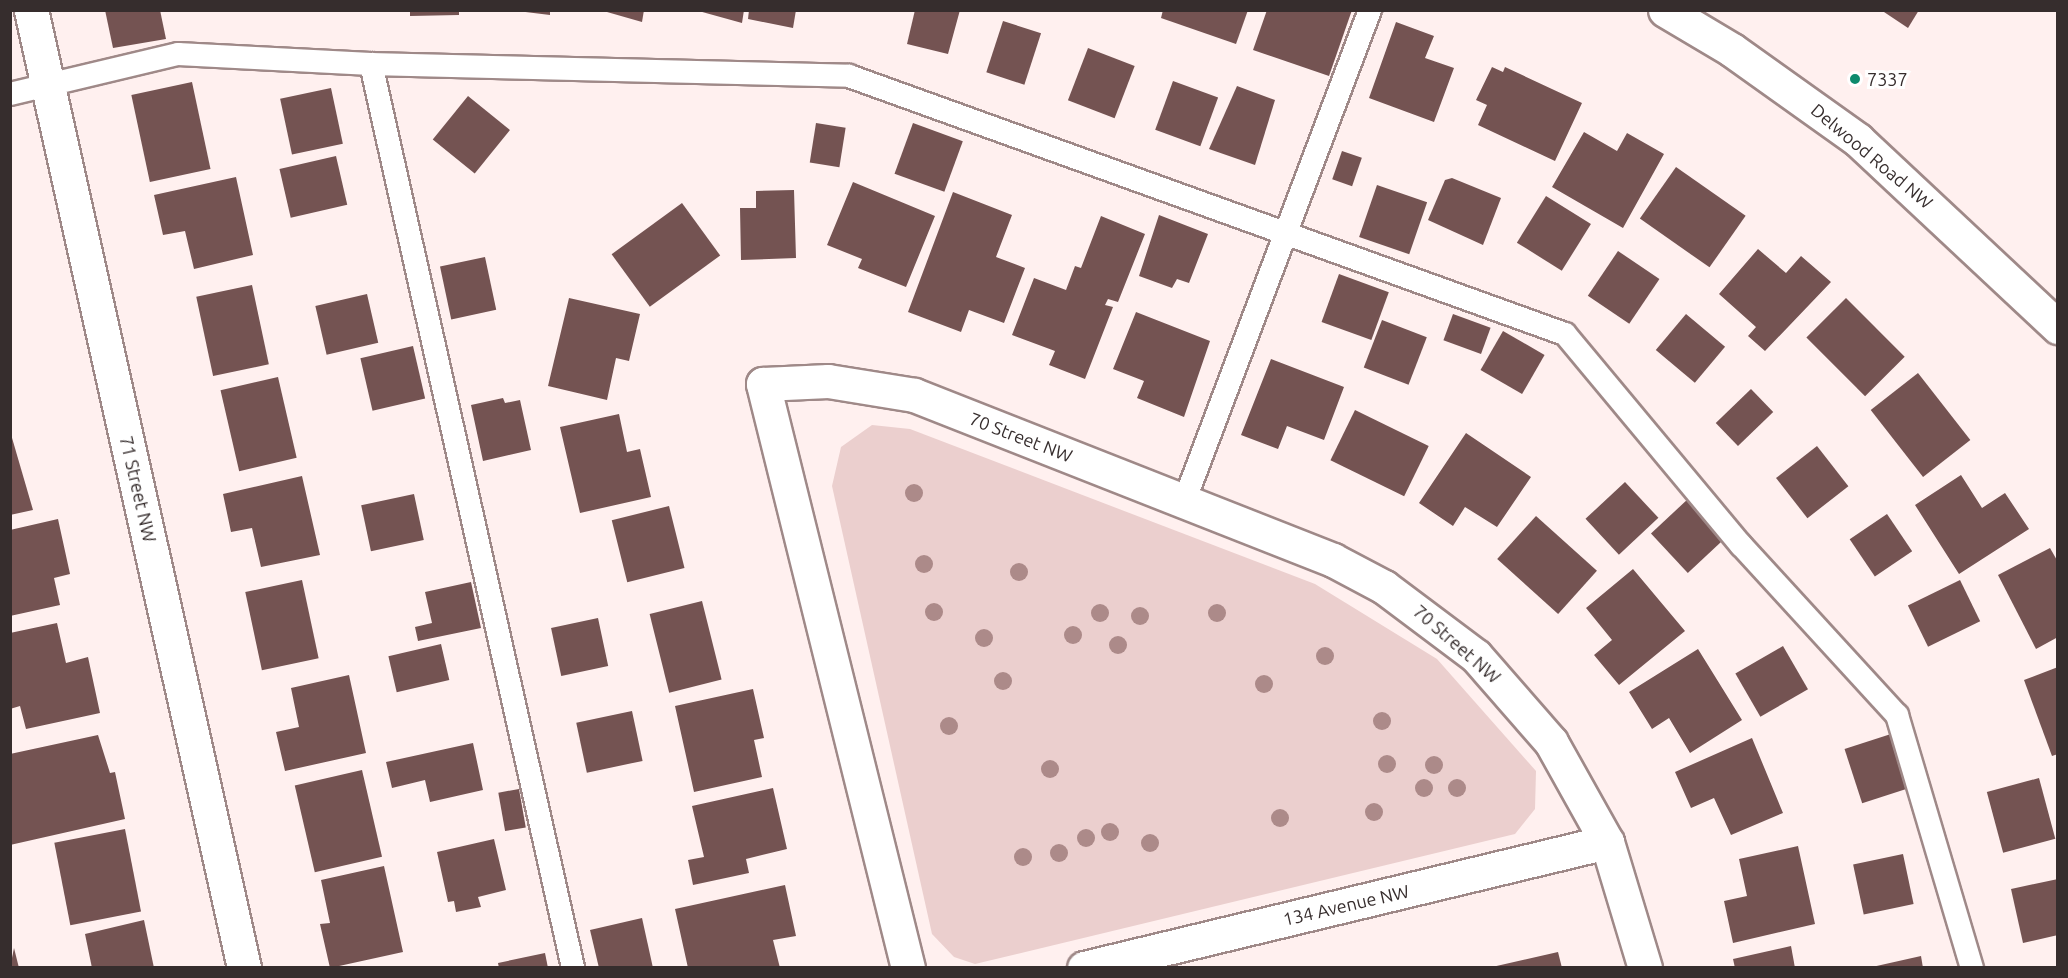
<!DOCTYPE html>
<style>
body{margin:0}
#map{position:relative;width:2068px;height:978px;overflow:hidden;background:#fff0ef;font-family:Ubuntu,sans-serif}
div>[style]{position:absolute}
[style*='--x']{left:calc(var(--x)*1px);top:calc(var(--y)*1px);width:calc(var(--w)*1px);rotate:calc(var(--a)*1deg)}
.green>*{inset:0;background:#ebcfce}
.building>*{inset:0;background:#745352;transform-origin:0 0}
.roads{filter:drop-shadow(2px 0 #9f8988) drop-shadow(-2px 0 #9f8988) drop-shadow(0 2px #9f8988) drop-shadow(0 -2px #9f8988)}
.service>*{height:22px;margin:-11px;padding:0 11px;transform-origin:11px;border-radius:11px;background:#fff}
.minor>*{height:33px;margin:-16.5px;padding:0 16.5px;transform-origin:16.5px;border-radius:16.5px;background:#fff}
.tertiary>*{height:33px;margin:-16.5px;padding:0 16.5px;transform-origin:16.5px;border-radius:16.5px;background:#fff}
.trees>*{width:18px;height:18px;margin:-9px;border-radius:50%;background:#ac8a89}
.dots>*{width:16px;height:16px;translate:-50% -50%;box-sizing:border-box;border:3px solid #fff;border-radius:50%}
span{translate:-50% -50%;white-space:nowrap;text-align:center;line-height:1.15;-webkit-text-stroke:6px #fff;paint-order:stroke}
.poi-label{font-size:18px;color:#362d2d}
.left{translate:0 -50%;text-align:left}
.street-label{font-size:18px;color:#362d2d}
.frame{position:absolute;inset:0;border:12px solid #362d2d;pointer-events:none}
</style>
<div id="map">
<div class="green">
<div style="clip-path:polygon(872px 425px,910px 429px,1315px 584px,1437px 659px,1536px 771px,1535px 809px,1515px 834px,975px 964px,954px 957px,932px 934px,832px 486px,841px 447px)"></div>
</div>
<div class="building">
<div style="clip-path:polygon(105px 10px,160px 10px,166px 39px,113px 48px)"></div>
<div style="clip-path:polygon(410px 10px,459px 10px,459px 15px,410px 16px)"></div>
<div style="clip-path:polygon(509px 10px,550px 10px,550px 15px)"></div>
<div style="clip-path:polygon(600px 10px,644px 10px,642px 22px)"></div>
<div style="clip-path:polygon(695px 10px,744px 10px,742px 23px)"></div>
<div style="clip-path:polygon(749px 10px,796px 10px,793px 28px,748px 19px)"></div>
<div style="clip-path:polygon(915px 10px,960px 10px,948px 54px,907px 44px)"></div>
<div style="clip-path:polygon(1163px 10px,1248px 10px,1236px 44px,1161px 18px)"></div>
<div style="clip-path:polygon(1267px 10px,1352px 10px,1329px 76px,1253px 50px)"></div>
<div style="clip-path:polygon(1881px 10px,1919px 10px,1908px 28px)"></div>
<div style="left:1003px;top:21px;width:40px;height:54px;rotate:18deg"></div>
<div style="clip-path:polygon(1396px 22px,1434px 36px,1425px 58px,1454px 68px,1434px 122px,1369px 98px)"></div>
<div style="left:1088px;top:48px;width:50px;height:56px;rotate:21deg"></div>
<div style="clip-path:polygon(1492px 67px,1503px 72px,1505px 67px,1582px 103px,1555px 161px,1478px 125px,1487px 105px,1476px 100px)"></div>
<div style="left:1173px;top:81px;width:48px;height:52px;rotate:20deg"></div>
<div style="left:192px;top:82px;width:89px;height:62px;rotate:78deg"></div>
<div style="clip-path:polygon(1237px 86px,1275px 100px,1255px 165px,1209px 149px)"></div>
<div style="left:331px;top:88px;width:57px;height:52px;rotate:78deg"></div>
<div style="left:468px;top:96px;width:54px;height:56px;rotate:39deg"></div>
<div style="left:816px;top:123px;width:30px;height:40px;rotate:9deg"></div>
<div style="left:913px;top:123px;width:53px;height:54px;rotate:20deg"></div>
<div style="clip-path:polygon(1584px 132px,1617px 151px,1627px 133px,1664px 154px,1623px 228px,1552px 187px)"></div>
<div style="left:1342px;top:151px;width:21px;height:30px;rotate:19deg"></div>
<div style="left:336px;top:156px;width:50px;height:58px;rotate:77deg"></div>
<div style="left:1676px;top:167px;width:85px;height:63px;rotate:35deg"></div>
<div style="clip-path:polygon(236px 177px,253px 255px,194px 269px,185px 231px,163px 235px,154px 195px)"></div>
<div style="clip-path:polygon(1452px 178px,1501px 198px,1483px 245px,1428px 220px,1445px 180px)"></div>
<div style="clip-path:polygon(853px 182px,935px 216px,906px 287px,858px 268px,862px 259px,827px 245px)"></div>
<div style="left:1377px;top:185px;width:53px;height:55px;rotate:19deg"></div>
<div style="clip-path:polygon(794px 190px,796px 258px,741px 260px,740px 208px,756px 208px,756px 191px)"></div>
<div style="clip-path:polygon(953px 192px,1012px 215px,996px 257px,1025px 268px,1004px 323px,969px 310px,961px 332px,908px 312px)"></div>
<div style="left:1546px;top:196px;width:53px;height:55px;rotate:32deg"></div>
<div style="left:682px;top:203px;width:65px;height:87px;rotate:54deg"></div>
<div style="clip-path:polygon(1159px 215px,1208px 234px,1189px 283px,1177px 279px,1172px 288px,1139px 276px)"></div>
<div style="clip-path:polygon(1101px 216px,1145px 234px,1118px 302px,1108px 299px,1105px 305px,1113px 307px,1085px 379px,1049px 365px,1055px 351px,1012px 335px,1034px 278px,1066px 290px,1075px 266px,1081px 268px)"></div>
<div style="clip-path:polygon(1758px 249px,1786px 273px,1801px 256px,1831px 282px,1765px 351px,1748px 336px,1756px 327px,1719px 294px)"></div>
<div style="left:1618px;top:251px;width:50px;height:54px;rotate:34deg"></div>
<div style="left:485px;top:257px;width:54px;height:46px;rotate:78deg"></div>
<div style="left:1339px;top:274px;width:53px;height:51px;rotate:20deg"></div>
<div style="left:252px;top:285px;width:81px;height:57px;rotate:78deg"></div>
<div style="left:367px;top:294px;width:50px;height:53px;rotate:77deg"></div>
<div style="clip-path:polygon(569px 298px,640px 314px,629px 361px,616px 358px,607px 400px,548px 386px)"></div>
<div style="left:1846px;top:298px;width:83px;height:56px;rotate:45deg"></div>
<div style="clip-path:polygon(1136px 312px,1210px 341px,1184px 417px,1137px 398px,1144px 381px,1113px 369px)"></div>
<div style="left:1453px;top:314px;width:40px;height:28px;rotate:20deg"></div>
<div style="left:1686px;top:314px;width:51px;height:47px;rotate:40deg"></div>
<div style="left:1382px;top:320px;width:48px;height:51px;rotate:21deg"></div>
<div style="left:1503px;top:331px;width:48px;height:45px;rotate:30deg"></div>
<div style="left:413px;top:346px;width:54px;height:54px;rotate:77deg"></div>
<div style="clip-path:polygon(1271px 359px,1344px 387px,1324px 440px,1287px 426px,1278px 449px,1241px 435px)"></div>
<div style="left:1918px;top:373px;width:85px;height:60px;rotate:52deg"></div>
<div style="left:278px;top:377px;width:83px;height:59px;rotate:77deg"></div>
<div style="left:1751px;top:389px;width:32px;height:49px;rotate:46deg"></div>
<div style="clip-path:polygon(503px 398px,505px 403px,520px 400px,531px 450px,483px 461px,471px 405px)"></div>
<div style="left:1355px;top:410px;width:82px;height:56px;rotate:26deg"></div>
<div style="clip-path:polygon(619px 414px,627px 452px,640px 449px,651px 497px,580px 513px,560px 427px)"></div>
<div style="clip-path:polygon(10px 431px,33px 510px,10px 515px)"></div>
<div style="clip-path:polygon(1466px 433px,1531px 477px,1497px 527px,1465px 507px,1453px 526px,1419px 503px)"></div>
<div style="left:1817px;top:446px;width:51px;height:52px;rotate:52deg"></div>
<div style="clip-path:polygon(1961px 475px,1982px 508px,2005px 493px,2029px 529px,1959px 574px,1915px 505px)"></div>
<div style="clip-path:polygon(302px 476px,320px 555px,261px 567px,252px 528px,231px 532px,223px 494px)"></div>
<div style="left:1625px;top:482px;width:49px;height:54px;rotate:47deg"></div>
<div style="left:414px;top:494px;width:47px;height:54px;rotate:78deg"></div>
<div style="left:1689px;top:498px;width:54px;height:52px;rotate:47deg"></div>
<div style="left:669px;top:506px;width:64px;height:59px;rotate:76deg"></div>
<div style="left:1887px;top:514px;width:45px;height:45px;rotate:56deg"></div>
<div style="left:1536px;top:516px;width:82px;height:58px;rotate:42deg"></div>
<div style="clip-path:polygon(58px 519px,70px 574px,54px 578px,60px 605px,10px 616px,10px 530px)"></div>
<div style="clip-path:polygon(2050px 548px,2058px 562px,2058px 637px,2036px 649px,1998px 575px)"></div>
<div style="clip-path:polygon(1633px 569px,1685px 631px,1619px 685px,1594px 655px,1612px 640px,1586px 608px)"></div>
<div style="left:302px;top:580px;width:80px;height:58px;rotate:78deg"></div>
<div style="left:1960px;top:580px;width:46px;height:58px;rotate:64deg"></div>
<div style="clip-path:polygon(471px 582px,481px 628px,418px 641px,415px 627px,432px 623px,425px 592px)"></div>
<div style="left:702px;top:601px;width:81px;height:54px;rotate:76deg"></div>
<div style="left:598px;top:618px;width:49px;height:48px;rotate:78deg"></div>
<div style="clip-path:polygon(57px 623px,66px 663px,88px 657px,100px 713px,26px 729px,20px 706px,10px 709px,10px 633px)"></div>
<div style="left:441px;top:644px;width:37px;height:54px;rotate:77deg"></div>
<div style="left:1783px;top:646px;width:50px;height:55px;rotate:60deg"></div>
<div style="clip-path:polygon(1698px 649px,1742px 720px,1690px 753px,1669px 718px,1652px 729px,1629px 692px)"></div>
<div style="clip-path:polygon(2058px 667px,2058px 754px,2052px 756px,2024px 680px)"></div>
<div style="clip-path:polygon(349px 675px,366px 753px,285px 771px,276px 732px,299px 727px,291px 688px)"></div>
<div style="clip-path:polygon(753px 689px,764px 738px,754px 740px,762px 777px,694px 792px,675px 706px)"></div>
<div style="left:632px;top:711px;width:51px;height:57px;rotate:78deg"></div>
<div style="left:1894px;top:733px;width:57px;height:52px;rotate:72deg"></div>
<div style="clip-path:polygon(98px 735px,110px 773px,115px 772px,125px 819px,10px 845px,10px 754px)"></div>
<div style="clip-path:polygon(1752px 738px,1783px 813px,1731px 835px,1714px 798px,1691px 808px,1675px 772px)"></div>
<div style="clip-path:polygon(473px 743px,483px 790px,430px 802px,425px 780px,392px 788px,386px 762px)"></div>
<div style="left:362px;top:770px;width:89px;height:69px;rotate:77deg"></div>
<div style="left:2039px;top:778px;width:63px;height:54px;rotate:75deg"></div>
<div style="clip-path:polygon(773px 788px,787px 849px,746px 859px,749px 873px,693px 885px,688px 860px,704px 857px,692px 806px)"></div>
<div style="left:519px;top:789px;width:39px;height:21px;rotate:80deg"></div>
<div style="left:125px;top:829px;width:84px;height:72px;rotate:79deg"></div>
<div style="clip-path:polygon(494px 839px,506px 890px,478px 897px,481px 907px,456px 912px,454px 901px,448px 902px,437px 852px)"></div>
<div style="clip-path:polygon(1798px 846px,1815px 924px,1733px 943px,1724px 901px,1747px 896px,1739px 859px)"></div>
<div style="left:1903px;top:854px;width:51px;height:51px;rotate:78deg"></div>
<div style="clip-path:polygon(384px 866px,403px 952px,330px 968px,320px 924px,330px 923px,321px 880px)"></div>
<div style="clip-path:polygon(2058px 879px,2058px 935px,2023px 943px,2011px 889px)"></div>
<div style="clip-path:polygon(785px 885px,796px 936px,773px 940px,780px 968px,688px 968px,675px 909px)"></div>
<div style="clip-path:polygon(642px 918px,653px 968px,599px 968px,590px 930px)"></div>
<div style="clip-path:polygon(144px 920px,154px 968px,92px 968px,85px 934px)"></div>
<div style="clip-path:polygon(1791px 946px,1795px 968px,1735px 968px,1733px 959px)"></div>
<div style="clip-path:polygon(14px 948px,19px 968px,10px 968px)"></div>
<div style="clip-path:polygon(1558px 952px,1562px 968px,1492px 968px,1492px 967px)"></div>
<div style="clip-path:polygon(545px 953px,548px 968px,499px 968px,498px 963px)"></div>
<div style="clip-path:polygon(1921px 956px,1923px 968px,1872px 968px,1872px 967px)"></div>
</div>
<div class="roads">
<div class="service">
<div style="--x:371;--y:64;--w:478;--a:1.4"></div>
<div style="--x:849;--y:76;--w:761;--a:19.82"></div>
<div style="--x:1565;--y:334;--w:275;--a:50.2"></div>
<div style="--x:1741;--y:545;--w:231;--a:47.5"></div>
<div style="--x:1897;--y:715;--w:264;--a:73.5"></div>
<div style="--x:10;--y:94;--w:173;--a:-13.4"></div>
<div style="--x:178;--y:54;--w:193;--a:3"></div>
<div style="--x:371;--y:64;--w:926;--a:77.4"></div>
<div style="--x:1184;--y:502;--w:526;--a:-69.29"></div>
</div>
<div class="minor">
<div style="--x:31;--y:10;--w:981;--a:77.46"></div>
<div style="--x:908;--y:968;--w:602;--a:-103.94"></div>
<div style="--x:763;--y:384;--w:65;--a:-2.6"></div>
<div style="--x:828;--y:381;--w:87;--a:9.2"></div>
<div style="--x:914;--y:395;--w:450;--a:21.5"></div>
<div style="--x:1333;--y:560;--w:58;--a:27.9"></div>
<div style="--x:1384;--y:587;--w:115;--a:36.9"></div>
<div style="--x:1476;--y:656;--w:114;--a:48.9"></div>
<div style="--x:1551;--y:742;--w:115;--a:60.8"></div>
<div style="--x:1607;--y:842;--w:132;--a:73.2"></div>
<div style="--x:1084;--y:968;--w:538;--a:-13.55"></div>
</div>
<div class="tertiary">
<div style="--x:1665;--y:10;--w:78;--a:30.8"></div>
<div style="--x:1732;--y:50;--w:155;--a:35.5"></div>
<div style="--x:1858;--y:140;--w:274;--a:43.1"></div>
</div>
</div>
<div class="trees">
<div style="left:914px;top:493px"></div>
<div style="left:924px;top:564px"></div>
<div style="left:1019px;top:572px"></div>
<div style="left:934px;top:612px"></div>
<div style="left:1100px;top:613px"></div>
<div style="left:1217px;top:613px"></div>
<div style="left:1140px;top:616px"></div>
<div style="left:1073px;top:635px"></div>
<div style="left:984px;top:638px"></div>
<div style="left:1118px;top:645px"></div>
<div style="left:1325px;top:656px"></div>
<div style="left:1003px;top:681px"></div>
<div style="left:1264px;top:684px"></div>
<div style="left:1382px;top:721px"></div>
<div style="left:949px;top:726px"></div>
<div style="left:1387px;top:764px"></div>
<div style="left:1434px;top:765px"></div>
<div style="left:1050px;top:769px"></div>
<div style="left:1424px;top:788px"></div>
<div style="left:1457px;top:788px"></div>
<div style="left:1374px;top:812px"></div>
<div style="left:1280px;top:818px"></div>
<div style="left:1110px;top:832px"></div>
<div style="left:1086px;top:838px"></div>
<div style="left:1150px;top:843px"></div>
<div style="left:1059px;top:853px"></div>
<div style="left:1023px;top:857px"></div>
</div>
<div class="dots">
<div style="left:1855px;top:79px;background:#0d8a6d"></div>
</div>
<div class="poi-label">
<span class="left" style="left:1867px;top:79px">7337</span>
</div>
<div class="street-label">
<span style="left:1872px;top:156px;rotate:40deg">Delwood Road NW</span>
<span style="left:1021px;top:437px;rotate:21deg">70 Street NW</span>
<span style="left:138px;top:489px;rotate:77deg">71 Street NW</span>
<span style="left:1457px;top:644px;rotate:41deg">70 Street NW</span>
<span style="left:1346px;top:905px;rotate:-13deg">134 Avenue NW</span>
</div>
<div class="frame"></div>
</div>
